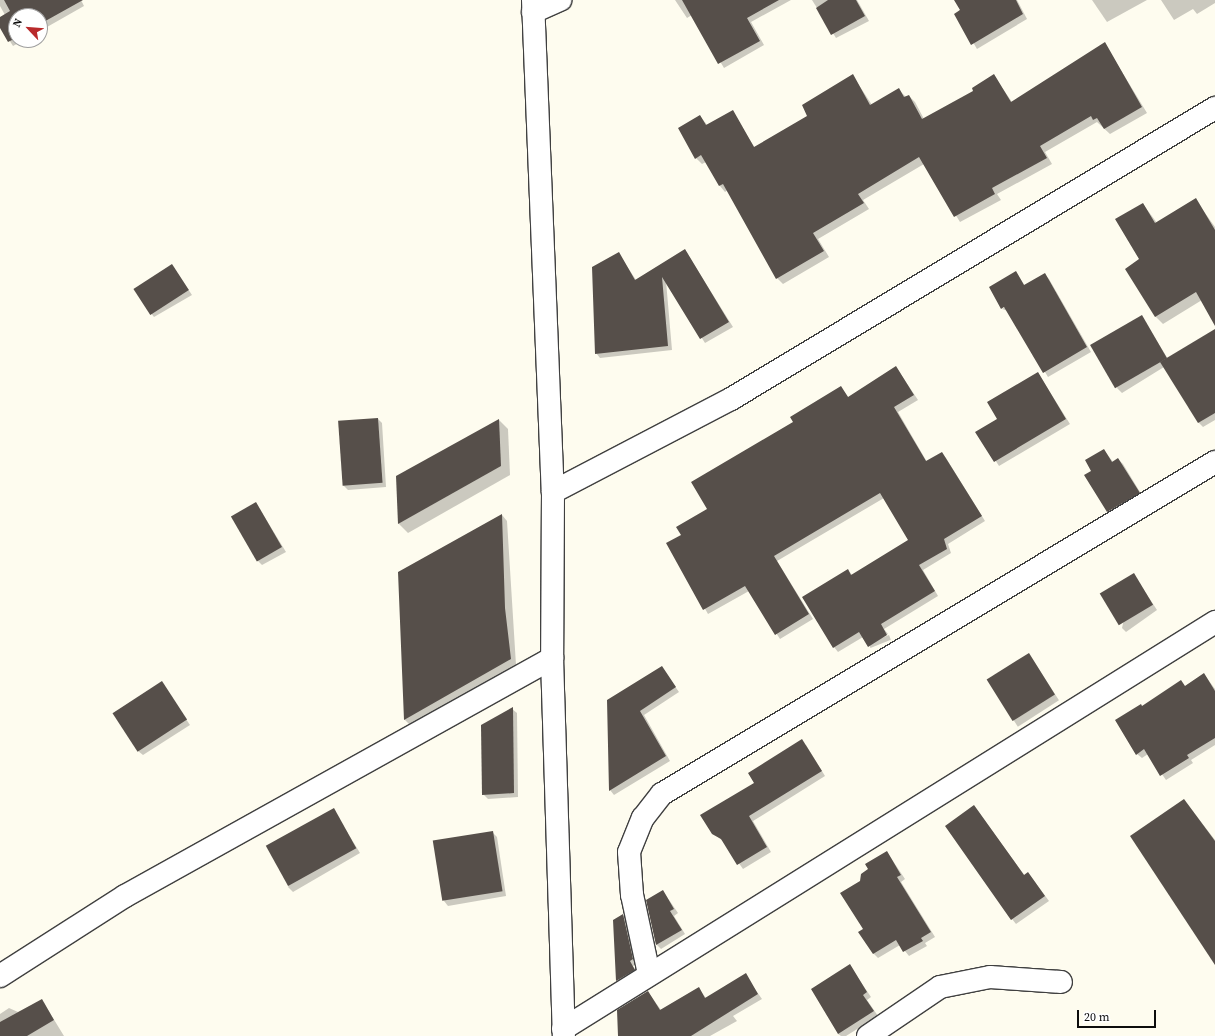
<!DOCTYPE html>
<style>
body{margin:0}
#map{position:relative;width:1215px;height:1036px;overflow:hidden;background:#fefcef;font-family:"Source Serif 4",serif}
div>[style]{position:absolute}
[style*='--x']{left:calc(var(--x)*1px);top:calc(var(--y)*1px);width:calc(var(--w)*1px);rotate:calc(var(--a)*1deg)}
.shadow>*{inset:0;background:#0003;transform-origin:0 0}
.building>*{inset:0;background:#564f4a;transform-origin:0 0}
.roads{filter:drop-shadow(1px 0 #404040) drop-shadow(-1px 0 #404040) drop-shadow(0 1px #404040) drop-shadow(0 -1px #404040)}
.minor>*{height:22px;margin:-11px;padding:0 11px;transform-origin:11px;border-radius:11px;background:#fff}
.tertiary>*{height:22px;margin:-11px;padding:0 11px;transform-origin:11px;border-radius:11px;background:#fff}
span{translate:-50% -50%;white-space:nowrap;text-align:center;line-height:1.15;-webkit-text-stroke:4px #fff;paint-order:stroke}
.north{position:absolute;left:8px;top:8px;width:40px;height:40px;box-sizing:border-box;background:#fff;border:1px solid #9e9e9e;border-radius:50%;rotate:296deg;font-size:11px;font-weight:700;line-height:16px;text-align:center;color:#0d0d0d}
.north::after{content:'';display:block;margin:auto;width:14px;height:18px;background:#b92a2b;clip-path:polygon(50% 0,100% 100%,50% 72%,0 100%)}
.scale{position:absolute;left:1077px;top:1010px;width:79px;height:18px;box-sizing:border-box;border:2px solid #0d0d0d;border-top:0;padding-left:5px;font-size:12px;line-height:14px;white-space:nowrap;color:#0d0d0d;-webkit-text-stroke:3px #fff;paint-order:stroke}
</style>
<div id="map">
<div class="shadow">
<div style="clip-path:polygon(0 0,81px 0,84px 6px,40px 31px,40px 16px,16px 16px,16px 40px,24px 40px,13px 46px,0 26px,0 18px,5px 15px,0 6px)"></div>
<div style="clip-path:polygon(675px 0,791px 0,751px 22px,764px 45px,724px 68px,692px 15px,687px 18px)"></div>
<div style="clip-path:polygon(812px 0,857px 0,869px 21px,836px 38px)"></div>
<div style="clip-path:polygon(969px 0,1017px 0,1027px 19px,977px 49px,956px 14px)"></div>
<div style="clip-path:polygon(1092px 0,1147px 0,1107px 22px)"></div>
<div style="clip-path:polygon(1161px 0,1215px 0,1215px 3px,1197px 14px,1193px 9px,1174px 20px)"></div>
<div style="clip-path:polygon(1105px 44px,1147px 113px,1110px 134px,1097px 122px,1045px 152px,1052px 164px,997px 194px,1001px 200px,960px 222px,924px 164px,863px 200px,869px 209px,818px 239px,829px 257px,783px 284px,777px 278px,728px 190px,725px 192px,720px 186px,706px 162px,702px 164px,696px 158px,700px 116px,708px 126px,732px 112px,755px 148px,809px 116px,853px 76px,872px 105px,899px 90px,906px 97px,909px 96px,915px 102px,924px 119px,975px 92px,994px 76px,1012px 102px)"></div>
<div style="clip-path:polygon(1195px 199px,1215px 227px,1215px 324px,1202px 300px,1163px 324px,1155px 316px,1140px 259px,1143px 204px,1157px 223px)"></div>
<div style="clip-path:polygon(685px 250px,733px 327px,705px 343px,666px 281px,672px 350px,600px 358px,596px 353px,619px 254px,636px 280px)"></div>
<div style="clip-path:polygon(172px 265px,192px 295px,154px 317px,150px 312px)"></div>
<div style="clip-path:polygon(1016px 272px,1025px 286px,1045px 275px,1049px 279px,1091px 352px,1048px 377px,1008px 311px,1002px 309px,1009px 305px)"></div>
<div style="clip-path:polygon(1142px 317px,1168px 359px,1215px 340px,1215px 420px,1203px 427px,1199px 423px,1164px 367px,1122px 393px,1117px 388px)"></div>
<div style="clip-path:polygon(896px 367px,918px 400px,898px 412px,927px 462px,942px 453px,946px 458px,985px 521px,948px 544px,951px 553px,923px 570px,938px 596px,884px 629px,888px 634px,868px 645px,863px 637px,838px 652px,834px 647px,848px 570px,853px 576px,910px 540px,884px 498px,777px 561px,813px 619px,780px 639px,749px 591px,708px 614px,668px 544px,683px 535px,795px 423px,841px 388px,849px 398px)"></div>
<div style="clip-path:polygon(1038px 373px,1070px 424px,999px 466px,977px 432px,998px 419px)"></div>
<div style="clip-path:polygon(378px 419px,382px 423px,386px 487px,348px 490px,343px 485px)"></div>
<div style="clip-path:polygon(499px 420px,508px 429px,510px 475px,408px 533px,399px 524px,397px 477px)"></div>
<div style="clip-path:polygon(1104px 450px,1113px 462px,1118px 459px,1123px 464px,1143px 497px,1112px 516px,1085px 476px,1093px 471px)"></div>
<div style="clip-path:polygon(256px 503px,286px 552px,262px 565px,258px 561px)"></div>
<div style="clip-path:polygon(502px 515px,507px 521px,516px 665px,411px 726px,405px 720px,399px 573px)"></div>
<div style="clip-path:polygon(1134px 575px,1157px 610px,1126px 632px,1122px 628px)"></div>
<div style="left:889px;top:635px;width:5px;height:22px;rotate:68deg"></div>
<div style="left:1029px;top:654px;width:55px;height:49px;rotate:57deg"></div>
<div style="clip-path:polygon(662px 668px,679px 692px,644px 715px,670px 761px,614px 795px,610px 790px,608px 701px)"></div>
<div style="clip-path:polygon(1204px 674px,1215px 689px,1215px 745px,1191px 760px,1193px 763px,1166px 780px,1148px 754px,1142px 758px,1137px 754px,1185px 686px)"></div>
<div style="clip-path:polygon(161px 682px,190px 725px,143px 755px,138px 751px)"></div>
<div style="clip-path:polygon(512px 709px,517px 713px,518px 797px,488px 799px,483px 794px)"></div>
<div style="clip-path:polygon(806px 745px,825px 776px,753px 821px,771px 852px,743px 869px,724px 842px,713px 833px,756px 784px)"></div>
<div style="clip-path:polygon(1184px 800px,1215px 840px,1215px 963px)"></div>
<div style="clip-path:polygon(974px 806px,1025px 876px,1028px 874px,1032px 878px,1049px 901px,1016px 924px,1012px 919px)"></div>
<div style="clip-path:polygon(333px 809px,360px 853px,293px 892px,288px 887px)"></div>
<div style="clip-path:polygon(492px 832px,497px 837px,506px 896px,448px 906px,444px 901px)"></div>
<div style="clip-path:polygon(887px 852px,905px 879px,901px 882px,935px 937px,925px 943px,927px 946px,909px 956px,900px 945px,878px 958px,874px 954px,864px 930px,861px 881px)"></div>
<div style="clip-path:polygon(663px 891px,678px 913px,674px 916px,685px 934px,661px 949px,657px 945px,647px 901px)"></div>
<div style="clip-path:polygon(623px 915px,628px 920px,637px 964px,633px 966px,638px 974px,621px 985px,617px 981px,614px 921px)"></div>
<div style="clip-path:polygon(850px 966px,871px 997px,867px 1000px,878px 1016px,846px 1036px,841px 1036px,838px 1034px)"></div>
<div style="clip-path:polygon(745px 975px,762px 999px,733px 1016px,737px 1021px,710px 1036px,619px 1036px,648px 992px,661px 1010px,698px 988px,706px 998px)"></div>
<div style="clip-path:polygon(42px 1000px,64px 1036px,0 1036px,0 1014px,9px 1008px,18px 1012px)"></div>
</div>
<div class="building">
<div style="clip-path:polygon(4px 0,83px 0,40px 24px,40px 16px,16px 16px,16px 38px,8px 42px,0 28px,0 17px,10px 11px)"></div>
<div style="clip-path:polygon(682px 0,779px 0,747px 18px,760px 41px,718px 64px)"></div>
<div style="clip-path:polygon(828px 0,856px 0,865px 16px,831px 35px,816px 8px)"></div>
<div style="clip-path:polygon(954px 0,1016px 0,1023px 14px,971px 45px,954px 14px,960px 10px)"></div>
<div style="clip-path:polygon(1105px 42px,1142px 107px,1104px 129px,1097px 118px,1093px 120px,1091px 116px,1040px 146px,1047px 158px,992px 188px,995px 194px,954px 217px,919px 157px,858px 194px,864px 203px,813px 233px,824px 251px,776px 279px,723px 184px,719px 186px,701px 155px,695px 159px,678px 128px,700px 115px,706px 125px,733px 110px,754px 147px,807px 116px,802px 105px,853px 74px,870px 105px,899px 88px,904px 97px,909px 95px,922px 119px,973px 91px,972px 88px,994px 74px,1011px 102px)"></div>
<div style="clip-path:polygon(1196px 198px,1215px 230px,1215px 326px,1196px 292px,1155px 317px,1125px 269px,1139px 259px,1115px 219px,1143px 203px,1155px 223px)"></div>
<div style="clip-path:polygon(685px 249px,729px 322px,700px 339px,662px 277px,668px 346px,595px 354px,592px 267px,619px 252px,635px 280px)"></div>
<div style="left:172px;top:264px;width:31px;height:46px;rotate:57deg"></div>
<div style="clip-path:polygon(1016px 271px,1024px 285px,1045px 273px,1087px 347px,1043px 373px,1004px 307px,1001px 309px,989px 287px)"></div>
<div style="left:1142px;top:315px;width:50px;height:60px;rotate:60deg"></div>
<div style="clip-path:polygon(1215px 329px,1215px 413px,1198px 423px,1160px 362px)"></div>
<div style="clip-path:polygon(896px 366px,914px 395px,894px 407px,926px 461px,942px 452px,982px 516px,944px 539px,947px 549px,919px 565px,935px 591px,881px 624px,887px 635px,868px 647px,859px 632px,833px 648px,802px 597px,848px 569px,851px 575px,908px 540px,880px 493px,774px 556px,809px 614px,775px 635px,745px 586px,703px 610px,666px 543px,681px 535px,676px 527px,707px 509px,691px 482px,793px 422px,790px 417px,841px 386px,848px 397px)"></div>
<div style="clip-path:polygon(1038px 372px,1066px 419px,994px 462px,975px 432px,997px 419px,987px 402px)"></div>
<div style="left:378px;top:418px;width:65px;height:40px;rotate:86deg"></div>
<div style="clip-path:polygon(499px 419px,501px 466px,398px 524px,396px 476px)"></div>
<div style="clip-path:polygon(1104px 449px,1112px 462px,1118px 458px,1140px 493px,1107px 512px,1084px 475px,1091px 471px,1085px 460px)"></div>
<div style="left:256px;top:502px;width:52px;height:29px;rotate:60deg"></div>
<div style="clip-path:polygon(502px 514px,505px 608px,511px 659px,404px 720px,398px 572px)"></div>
<div style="left:1134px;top:573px;width:37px;height:40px;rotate:59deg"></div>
<div style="left:1029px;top:653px;width:49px;height:50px;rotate:58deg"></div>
<div style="clip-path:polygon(662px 666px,676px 687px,640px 711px,666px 756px,609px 791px,607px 700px)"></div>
<div style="clip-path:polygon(1204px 673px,1215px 691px,1215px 738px,1187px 755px,1189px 758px,1160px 776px,1144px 749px,1136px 755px,1115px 720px,1141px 704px,1142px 706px,1181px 680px,1185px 686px)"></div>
<div style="left:162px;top:681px;width:46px;height:59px;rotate:57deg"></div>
<div style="clip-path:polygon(513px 707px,514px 793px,482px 795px,481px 725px)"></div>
<div style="clip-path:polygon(802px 739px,822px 771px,749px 816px,767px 847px,737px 865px,721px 839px,712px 834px,700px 815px,754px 783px,748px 773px)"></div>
<div style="clip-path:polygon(1184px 799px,1215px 841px,1215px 965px,1130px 836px)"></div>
<div style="clip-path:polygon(974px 805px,1024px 875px,1028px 872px,1045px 896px,1011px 920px,945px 826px)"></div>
<div style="left:334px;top:808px;width:46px;height:78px;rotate:61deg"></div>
<div style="left:493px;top:831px;width:61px;height:61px;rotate:81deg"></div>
<div style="clip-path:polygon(887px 851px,901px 875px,897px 877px,931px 932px,921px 938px,923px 941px,903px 952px,896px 940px,873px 954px,858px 932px,863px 929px,840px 893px,860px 881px,861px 874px,868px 869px,865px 864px)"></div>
<div style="clip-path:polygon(663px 890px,674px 909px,670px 911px,682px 930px,656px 945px,646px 900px)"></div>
<div style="clip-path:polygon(623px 914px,633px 959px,630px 961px,635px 970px,616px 981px,613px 920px)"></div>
<div style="clip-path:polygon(850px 964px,867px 992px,863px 995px,874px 1011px,838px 1034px,811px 989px)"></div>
<div style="clip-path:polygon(746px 973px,758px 994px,691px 1036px,618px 1036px,617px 1010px,648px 991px,660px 1010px,699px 987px,705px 998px)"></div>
<div style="clip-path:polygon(42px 999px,54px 1020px,27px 1036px,0 1036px,0 1022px)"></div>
</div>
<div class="roads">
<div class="minor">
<div style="--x:533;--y:12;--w:30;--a:-24"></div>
<div style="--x:553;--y:492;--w:201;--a:-27.6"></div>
<div style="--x:731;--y:399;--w:565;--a:-31.02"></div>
<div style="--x:649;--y:974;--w:81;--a:-102.1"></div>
<div style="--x:632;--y:895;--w:43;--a:-94"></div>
<div style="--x:629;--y:852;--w:37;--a:-68"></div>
<div style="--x:643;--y:818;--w:31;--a:-52"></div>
<div style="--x:662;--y:794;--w:645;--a:-30.98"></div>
<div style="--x:0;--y:976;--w:148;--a:-32.6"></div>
<div style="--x:125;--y:896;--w:489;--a:-29.1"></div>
<div style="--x:563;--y:1029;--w:769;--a:-31.97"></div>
<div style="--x:868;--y:1036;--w:87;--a:-34.2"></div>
<div style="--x:940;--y:987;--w:51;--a:-11.3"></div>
<div style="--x:990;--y:977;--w:71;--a:4"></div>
</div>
<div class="tertiary">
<div style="--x:533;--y:0;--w:492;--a:87.7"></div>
<div style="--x:553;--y:492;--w:166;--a:90.3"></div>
<div style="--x:552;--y:658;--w:378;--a:88.2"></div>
</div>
</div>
<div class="north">N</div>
<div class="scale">20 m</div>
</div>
